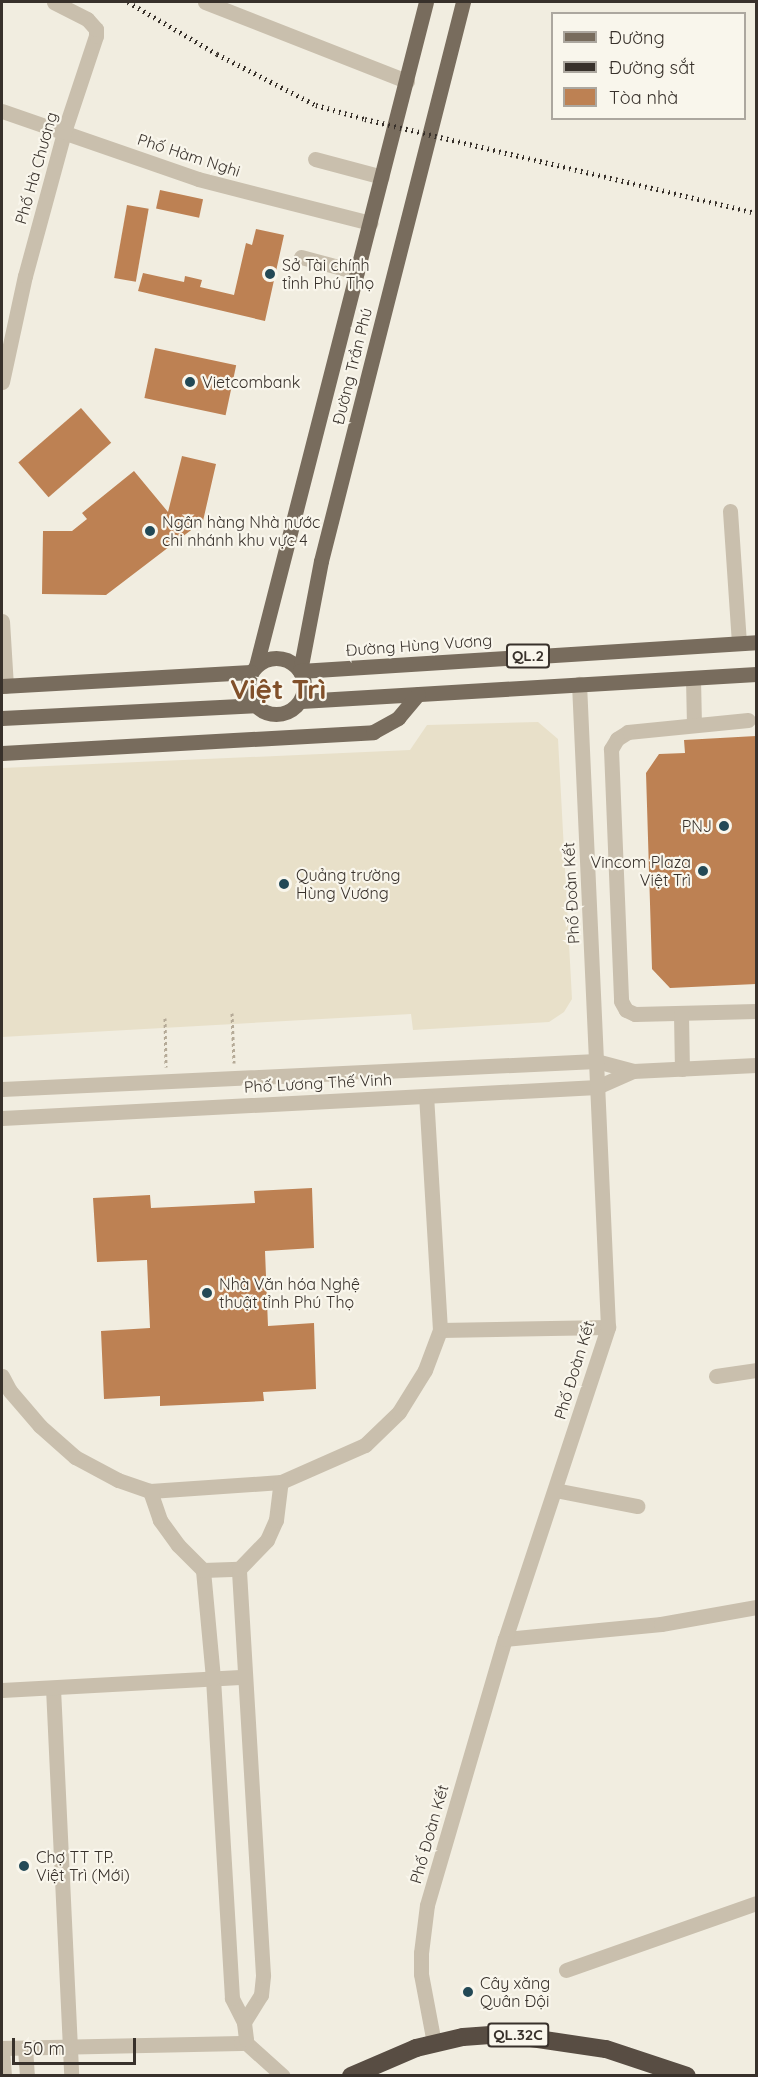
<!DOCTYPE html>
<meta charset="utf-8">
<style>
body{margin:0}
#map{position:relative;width:758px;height:2077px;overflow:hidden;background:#f1ede0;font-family:Quicksand,sans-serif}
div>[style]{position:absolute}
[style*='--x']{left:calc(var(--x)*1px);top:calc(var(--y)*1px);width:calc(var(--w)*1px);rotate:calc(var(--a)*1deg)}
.plaza>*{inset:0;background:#e8e0c9}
.building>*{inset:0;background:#bd8153;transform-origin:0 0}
.path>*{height:3px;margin-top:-1.5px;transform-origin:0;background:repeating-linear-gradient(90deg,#b5aa97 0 3px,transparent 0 6px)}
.minor>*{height:15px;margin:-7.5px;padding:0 7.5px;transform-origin:7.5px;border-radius:7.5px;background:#c9bfad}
.major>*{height:15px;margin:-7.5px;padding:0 7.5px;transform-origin:7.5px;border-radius:7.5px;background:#786c5d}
.major>.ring{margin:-7.5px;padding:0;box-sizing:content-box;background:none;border:15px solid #786c5d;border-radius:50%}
.highway>*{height:18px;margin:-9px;padding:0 9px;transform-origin:9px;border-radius:9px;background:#584d43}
.rail>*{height:4.5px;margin-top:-2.25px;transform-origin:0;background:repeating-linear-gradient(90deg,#38312b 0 1.5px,transparent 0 6px)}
.dots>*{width:16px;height:16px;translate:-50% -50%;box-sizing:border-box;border:3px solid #f9f6ec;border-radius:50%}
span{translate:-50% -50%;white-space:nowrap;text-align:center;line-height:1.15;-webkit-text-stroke:4.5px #f9f6ec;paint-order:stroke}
.shield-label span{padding:2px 4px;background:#f9f6ec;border:2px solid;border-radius:4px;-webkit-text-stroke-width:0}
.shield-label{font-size:15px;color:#38312b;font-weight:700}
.street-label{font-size:16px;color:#38312b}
.poi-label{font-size:16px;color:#38312b}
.left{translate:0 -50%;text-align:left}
.right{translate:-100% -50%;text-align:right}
.town-label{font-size:28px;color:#81502a;font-weight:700}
.frame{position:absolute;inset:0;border:3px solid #38312b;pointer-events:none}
.legend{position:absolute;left:551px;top:12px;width:195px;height:108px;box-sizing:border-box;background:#f9f6ec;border:2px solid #aca79f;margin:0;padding:8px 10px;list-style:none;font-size:18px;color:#38312b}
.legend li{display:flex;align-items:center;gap:12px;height:30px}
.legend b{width:30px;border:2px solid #aca79f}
.scale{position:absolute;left:12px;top:2038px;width:124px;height:27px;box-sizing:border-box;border:3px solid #38312b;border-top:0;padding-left:8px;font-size:18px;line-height:21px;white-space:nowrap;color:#38312b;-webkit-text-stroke:4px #f9f6ec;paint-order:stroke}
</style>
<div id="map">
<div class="plaza">
<div style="clip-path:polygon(538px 722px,558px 739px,572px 999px,564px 1012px,549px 1022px,413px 1030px,411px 1014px,2px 1037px,2px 768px,410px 750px,427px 725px)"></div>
</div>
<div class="building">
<div style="left:160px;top:190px;width:44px;height:19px;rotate:12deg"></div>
<div style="left:127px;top:205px;width:22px;height:74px;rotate:10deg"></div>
<div style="clip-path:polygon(256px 229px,284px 235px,265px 321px,138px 291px,143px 273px,184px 282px,185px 276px,202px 280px,200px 287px,234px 295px,246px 243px,252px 245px)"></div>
<div style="left:155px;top:348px;width:83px;height:51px;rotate:12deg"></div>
<div style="left:81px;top:408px;width:46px;height:83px;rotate:49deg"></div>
<div style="clip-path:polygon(182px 456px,216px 464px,203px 521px,106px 595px,42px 594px,43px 531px,72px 531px,87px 519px,82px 513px,134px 471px,168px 512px)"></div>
<div style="clip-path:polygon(756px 736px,756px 984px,670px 988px,652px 969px,646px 773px,659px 754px,685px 753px,684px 740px)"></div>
<div style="clip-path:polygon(312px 1188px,314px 1248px,265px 1251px,268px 1326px,314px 1323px,316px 1389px,263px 1392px,264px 1401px,160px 1406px,160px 1396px,104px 1399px,101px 1331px,150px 1328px,147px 1260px,97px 1262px,93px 1198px,150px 1195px,151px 1208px,255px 1203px,254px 1191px)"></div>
</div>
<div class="path">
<div style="--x:232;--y:1013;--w:50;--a:87.7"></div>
<div style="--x:165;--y:1018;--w:49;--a:88.8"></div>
</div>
<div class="minor">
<div style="--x:205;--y:2;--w:217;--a:21.4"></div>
<div style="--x:2;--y:111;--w:207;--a:19.1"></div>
<div style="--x:198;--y:179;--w:178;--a:14.3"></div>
<div style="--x:315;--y:159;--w:69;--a:15"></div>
<div style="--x:301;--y:257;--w:58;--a:15"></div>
<div style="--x:2;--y:382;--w:108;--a:-77.8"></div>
<div style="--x:25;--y:276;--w:149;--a:-74.8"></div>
<div style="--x:64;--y:132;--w:101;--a:-71.6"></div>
<div style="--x:96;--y:36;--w:7;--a:-90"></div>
<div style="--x:96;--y:29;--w:13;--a:-132"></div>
<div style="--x:87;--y:19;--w:37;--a:-153"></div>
<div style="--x:730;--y:511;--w:132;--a:86.1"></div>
<div style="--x:2;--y:621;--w:65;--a:86.5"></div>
<div style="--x:693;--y:678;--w:47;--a:88.8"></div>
<div style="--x:748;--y:720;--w:121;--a:174.3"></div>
<div style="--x:628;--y:732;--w:13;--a:148"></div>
<div style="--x:617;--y:739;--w:12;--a:121"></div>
<div style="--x:611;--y:749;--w:252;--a:87.7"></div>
<div style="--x:621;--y:1001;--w:10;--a:61"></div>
<div style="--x:626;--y:1010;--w:10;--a:24"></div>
<div style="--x:635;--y:1014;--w:121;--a:-1.4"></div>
<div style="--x:681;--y:1014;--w:55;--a:89"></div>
<div style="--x:2;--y:1089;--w:595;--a:-2.7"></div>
<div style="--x:596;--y:1061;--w:38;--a:15"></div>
<div style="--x:633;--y:1071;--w:123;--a:-2.8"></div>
<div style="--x:2;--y:1118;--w:596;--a:-2.98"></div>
<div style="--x:597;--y:1087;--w:39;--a:-24"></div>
<div style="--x:440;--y:1330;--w:168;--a:-1"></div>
<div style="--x:2;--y:1376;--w:17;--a:62"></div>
<div style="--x:10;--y:1391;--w:46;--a:49.4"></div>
<div style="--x:40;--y:1426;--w:47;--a:41.5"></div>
<div style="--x:75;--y:1457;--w:49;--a:28.1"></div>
<div style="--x:118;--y:1480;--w:34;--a:19"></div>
<div style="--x:150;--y:1491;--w:131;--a:-3.9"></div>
<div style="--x:281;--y:1482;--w:92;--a:-23.8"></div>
<div style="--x:365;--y:1445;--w:47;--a:-44.1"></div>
<div style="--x:399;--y:1412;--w:49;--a:-58.2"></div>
<div style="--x:425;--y:1370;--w:43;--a:-69.4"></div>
<div style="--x:440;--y:1330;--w:234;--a:-93.4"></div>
<div style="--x:716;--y:1376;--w:40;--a:-8.5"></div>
<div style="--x:555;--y:1490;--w:84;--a:11"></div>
<div style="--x:203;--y:1570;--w:36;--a:-2"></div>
<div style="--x:505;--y:1639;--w:157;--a:-5.5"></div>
<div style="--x:661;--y:1624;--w:97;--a:-10.1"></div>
<div style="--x:53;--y:1688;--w:388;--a:87.3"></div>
<div style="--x:2;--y:1690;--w:243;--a:-3.1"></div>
<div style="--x:566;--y:1970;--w:201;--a:-19.4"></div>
<div style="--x:244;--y:2022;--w:32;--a:-58"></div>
<div style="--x:261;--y:1995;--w:20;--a:-84"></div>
<div style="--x:263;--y:1975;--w:407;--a:-93.4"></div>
<div style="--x:239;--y:1569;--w:40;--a:-46"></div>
<div style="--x:267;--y:1540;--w:22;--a:-66"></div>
<div style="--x:276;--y:1520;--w:38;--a:-83"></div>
<div style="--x:244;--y:2041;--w:52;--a:41.9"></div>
<div style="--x:434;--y:2043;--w:70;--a:-100.7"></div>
<div style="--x:421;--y:1974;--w:21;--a:-90"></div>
<div style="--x:421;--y:1953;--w:48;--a:-82.9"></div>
<div style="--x:427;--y:1905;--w:277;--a:-73.7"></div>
<div style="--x:505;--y:1639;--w:329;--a:-71.7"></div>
<div style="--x:608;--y:1327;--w:644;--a:-92.58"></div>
<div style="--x:25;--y:2048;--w:28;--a:86"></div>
<div style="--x:4;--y:2076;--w:28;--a:-94"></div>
<div style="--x:2;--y:2048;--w:239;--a:-1.2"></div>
<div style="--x:241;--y:2043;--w:6;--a:-39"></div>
<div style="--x:246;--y:2039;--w:17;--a:-97"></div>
<div style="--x:244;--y:2022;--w:27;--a:-117"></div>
<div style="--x:232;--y:1998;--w:321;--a:-93.4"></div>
<div style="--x:213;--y:1678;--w:108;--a:-95.3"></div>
<div style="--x:203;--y:1570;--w:35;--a:-135"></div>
<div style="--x:178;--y:1545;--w:31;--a:-126"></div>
<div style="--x:160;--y:1520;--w:31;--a:-109"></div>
</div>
<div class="major">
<div class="ring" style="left:248px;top:658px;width:41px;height:41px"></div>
<div style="--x:256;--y:666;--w:685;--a:-75.64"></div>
<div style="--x:300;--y:671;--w:112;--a:-79.2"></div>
<div style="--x:321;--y:561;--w:577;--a:-75.75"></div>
<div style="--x:300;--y:671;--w:457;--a:-3.6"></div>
<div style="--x:2;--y:686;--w:249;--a:-3.2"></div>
<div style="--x:301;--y:701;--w:456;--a:-3.4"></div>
<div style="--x:2;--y:718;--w:253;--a:-2.9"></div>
<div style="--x:2;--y:753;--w:372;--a:-3.2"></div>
<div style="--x:373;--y:732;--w:29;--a:-29"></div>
<div style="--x:398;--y:718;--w:31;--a:-50"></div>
</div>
<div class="highway">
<div style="--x:351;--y:2076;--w:71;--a:-23.3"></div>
<div style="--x:416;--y:2048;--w:48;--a:-13.2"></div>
<div style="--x:463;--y:2037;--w:41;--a:-4.2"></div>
<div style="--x:504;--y:2034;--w:103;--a:8.4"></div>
<div style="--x:606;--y:2049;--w:85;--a:18.4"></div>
</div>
<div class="rail">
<div style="--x:128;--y:2;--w:103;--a:30.3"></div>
<div style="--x:217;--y:54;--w:111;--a:27.3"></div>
<div style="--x:316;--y:105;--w:51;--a:15.9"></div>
<div style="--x:365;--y:119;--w:402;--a:13.5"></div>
</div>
<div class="dots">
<div style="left:270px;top:274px;background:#234956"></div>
<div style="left:190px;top:382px;background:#234956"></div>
<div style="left:150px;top:531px;background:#234956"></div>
<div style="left:724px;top:826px;background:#234956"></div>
<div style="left:703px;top:871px;background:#234956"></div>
<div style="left:284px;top:884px;background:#234956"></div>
<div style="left:207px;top:1293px;background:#234956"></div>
<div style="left:24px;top:1866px;background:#234956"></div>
<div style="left:468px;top:1992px;background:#234956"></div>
</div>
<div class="shield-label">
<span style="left:528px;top:656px">QL.2</span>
<span style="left:518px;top:2035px">QL.32C</span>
</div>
<div class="street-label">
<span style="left:189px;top:155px;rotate:18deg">Phố Hàm Nghi</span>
<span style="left:36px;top:168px;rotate:-74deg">Phố Hà Chương</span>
<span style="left:352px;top:366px;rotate:-76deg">Đường Trần Phú</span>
<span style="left:419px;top:645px;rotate:-4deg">Đường Hùng Vương</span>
<span style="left:571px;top:893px;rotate:-93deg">Phố Đoàn Kết</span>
<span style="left:318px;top:1083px;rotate:-3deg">Phố Lương Thế Vinh</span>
<span style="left:574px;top:1370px;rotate:-73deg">Phố Đoàn Kết</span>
<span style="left:429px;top:1834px;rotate:-74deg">Phố Đoàn Kết</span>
</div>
<div class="poi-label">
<span class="left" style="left:282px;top:274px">Sở Tài chính<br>tỉnh Phú Thọ</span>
<span class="left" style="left:202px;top:382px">Vietcombank</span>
<span class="left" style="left:162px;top:531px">Ngân hàng Nhà nước<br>chi nhánh khu vực 4</span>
<span class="right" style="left:712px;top:826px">PNJ</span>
<span class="right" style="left:691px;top:871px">Vincom Plaza<br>Việt Trì</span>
<span class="left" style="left:296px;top:884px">Quảng trường<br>Hùng Vương</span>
<span class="left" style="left:219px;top:1293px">Nhà Văn hóa Nghệ<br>thuật tỉnh Phú Thọ</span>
<span class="left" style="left:36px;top:1866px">Chợ TT TP.<br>Việt Trì (Mới)</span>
<span class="left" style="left:480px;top:1992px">Cây xăng<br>Quân Đội</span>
</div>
<div class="town-label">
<span style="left:278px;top:689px">Việt Trì</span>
</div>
<div class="frame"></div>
<ul class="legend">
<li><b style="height:8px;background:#786c5d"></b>Đường</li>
<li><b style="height:8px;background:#38312b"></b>Đường sắt</li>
<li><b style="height:16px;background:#bd8153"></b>Tòa nhà</li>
</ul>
<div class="scale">50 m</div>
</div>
